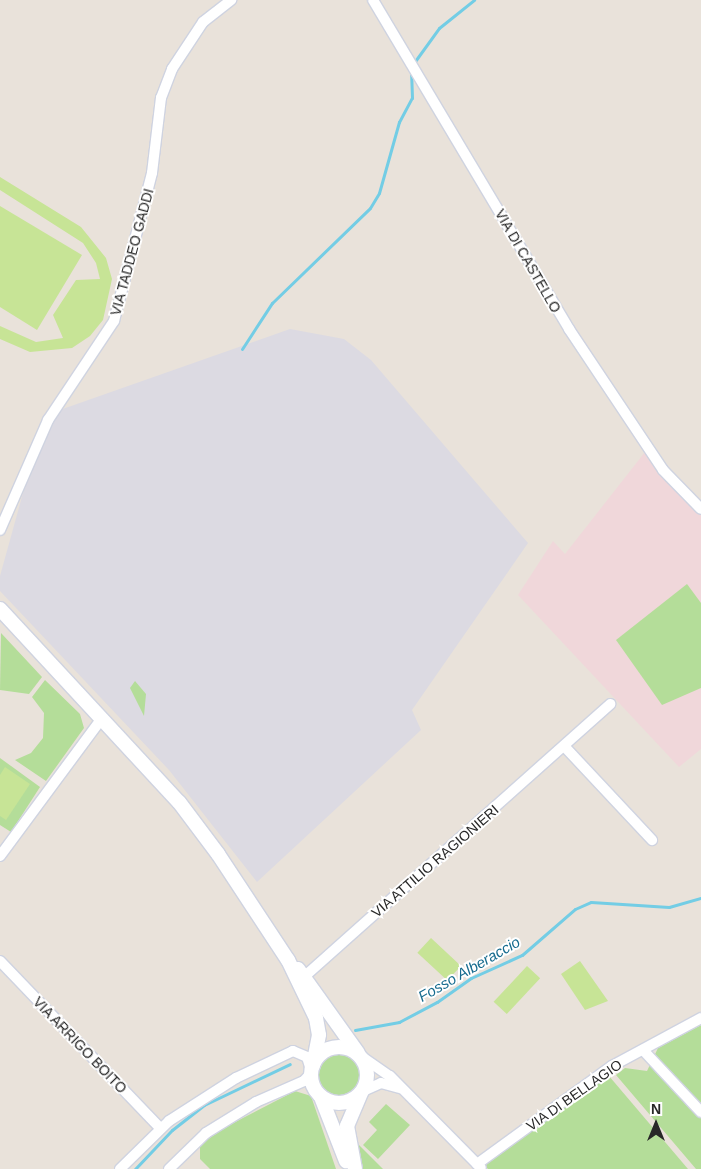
<!DOCTYPE html>
<style>
body{margin:0}
#map{position:relative;width:701px;height:1169px;overflow:hidden;background:#e9e2da;font-family:Arial,sans-serif}
div>[style]{position:absolute}
[style*='--x']{left:calc(var(--x)*1px);top:calc(var(--y)*1px);width:calc(var(--w)*1px);rotate:calc(var(--a)*1deg)}
.industrial>*{inset:0;background:#dcdae2}
.medical>*{inset:0;background:#f0d7da}
.green>*{inset:0;background:#b4dd99}
.round{border-radius:50%}
.pitch>*{inset:0;background:#c7e496;transform-origin:0 0}
.stream>*{height:3px;margin:-1.5px;padding:0 1.5px;transform-origin:1.5px;border-radius:1.5px;background:#73cde5}
.roads{filter:drop-shadow(1px 0 #cfd3e0) drop-shadow(-1px 0 #cfd3e0) drop-shadow(0 1px #cfd3e0) drop-shadow(0 -1px #cfd3e0)}
.minor>*{height:10px;margin:-5px;padding:0 5px;transform-origin:5px;border-radius:5px;background:#fff}
.secondary>*{height:14px;margin:-7px;padding:0 7px;transform-origin:7px;border-radius:7px;background:#fff}
.secondary>.ring{margin:-7px;padding:0;box-sizing:content-box;background:none;border:14px solid #fff;border-radius:50%}
span{translate:-50% -50%;white-space:nowrap;text-align:center;line-height:1.15;-webkit-text-stroke:4px #fff;paint-order:stroke}
.street-label{font-size:14px;color:#282828}
.water-label{font-size:15px;color:#166b8e;font-style:italic}
.north{position:absolute;left:631px;top:1099px;width:50px;height:50px;-webkit-text-stroke:4px #fff;paint-order:stroke;rotate:0deg;font-size:14px;font-weight:700;line-height:20px;text-align:center;color:#282828}
.north::after{content:'';display:block;margin:auto;width:18px;height:22px;background:#282828;clip-path:polygon(50% 0,100% 100%,50% 72%,0 100%)}
</style>
<div id="map">
<div class="industrial">
<div style="clip-path:polygon(290px 329px,344px 339px,371px 360px,528px 543px,412px 710px,421px 730px,257px 882px,169px 770px,0 591px,0 576px,23px 493px,57px 411px)"></div>
</div>
<div class="medical">
<div style="clip-path:polygon(645px 452px,701px 512px,701px 749px,679px 767px,518px 595px,553px 541px,565px 554px)"></div>
</div>
<div class="green">
<div style="clip-path:polygon(687px 584px,701px 603px,701px 688px,662px 705px,616px 640px)"></div>
<div style="clip-path:polygon(1px 633px,42px 677px,29px 694px,0 690px)"></div>
<div style="clip-path:polygon(45px 680px,80px 714px,84px 728px,46px 781px,15px 760px,31px 753px,43px 738px,44px 713px,32px 697px)"></div>
<div style="clip-path:polygon(135px 681px,146px 694px,144px 716px,130px 688px)"></div>
<div style="clip-path:polygon(0 758px,40px 787px,11px 832px,0 825px)"></div>
<div style="clip-path:polygon(701px 1025px,701px 1169px,696px 1169px,616px 1075px,625px 1068px,647px 1071px,658px 1048px)"></div>
<div class="round" style="left:318px;top:1051px;width:46px;height:46px"></div>
<div style="clip-path:polygon(609px 1076px,688px 1169px,488px 1169px,483px 1164px)"></div>
<div style="clip-path:polygon(295px 1091px,311px 1096px,336px 1169px,210px 1169px,200px 1159px,200px 1146px,214px 1133px)"></div>
<div style="clip-path:polygon(386px 1104px,410px 1125px,378px 1159px,363px 1145px,377px 1130px,369px 1122px)"></div>
<div style="clip-path:polygon(354px 1140px,383px 1169px,363px 1169px)"></div>
</div>
<div class="pitch">
<div style="clip-path:polygon(0 177px,81px 227px,106px 258px,112px 279px,103px 320px,90px 336px,72px 348px,30px 352px,0 339px,0 326px,36px 342px,63px 338px,53px 315px,76px 280px,100px 279px,96px 263px,83px 243px,0 190px)"></div>
<div style="clip-path:polygon(0 206px,82px 255px,37px 330px,0 307px)"></div>
<div style="clip-path:polygon(5px 767px,30px 784px,6px 820px,0 816px,0 775px)"></div>
<div style="left:431px;top:938px;width:41px;height:20px;rotate:43deg"></div>
<div style="clip-path:polygon(580px 961px,608px 1001px,585px 1010px,561px 974px)"></div>
<div style="left:527px;top:966px;width:18px;height:49px;rotate:43deg"></div>
</div>
<div class="stream">
<div style="--x:413;--y:64;--w:44;--a:-54.2"></div>
<div style="--x:439;--y:28;--w:45;--a:-38.7"></div>
<div style="--x:242;--y:349;--w:55;--a:-56.9"></div>
<div style="--x:272;--y:303;--w:136;--a:-44.1"></div>
<div style="--x:370;--y:208;--w:17;--a:-59"></div>
<div style="--x:379;--y:193;--w:74;--a:-74.3"></div>
<div style="--x:399;--y:122;--w:27;--a:-62"></div>
<div style="--x:412;--y:98;--w:26;--a:-92"></div>
<div style="--x:355;--y:1030;--w:45;--a:-10.3"></div>
<div style="--x:399;--y:1022;--w:43;--a:-27.8"></div>
<div style="--x:437;--y:1002;--w:42;--a:-35.2"></div>
<div style="--x:471;--y:978;--w:56;--a:-24.3"></div>
<div style="--x:522;--y:955;--w:70;--a:-41"></div>
<div style="--x:575;--y:909;--w:17;--a:-24"></div>
<div style="--x:591;--y:902;--w:78;--a:3.7"></div>
<div style="--x:669;--y:907;--w:33;--a:-16"></div>
<div style="--x:135;--y:1169;--w:54;--a:-46.5"></div>
<div style="--x:172;--y:1130;--w:41;--a:-38"></div>
<div style="--x:204;--y:1105;--w:95;--a:-25.5"></div>
</div>
<div class="roads">
<div class="minor">
<div style="--x:373;--y:0;--w:383;--a:59.2"></div>
<div style="--x:569;--y:329;--w:169;--a:56.3"></div>
<div style="--x:663;--y:470;--w:54;--a:45.7"></div>
<div style="--x:0;--y:530;--w:120;--a:-66.4"></div>
<div style="--x:48;--y:420;--w:119;--a:-56.3"></div>
<div style="--x:114;--y:321;--w:153;--a:-75.6"></div>
<div style="--x:152;--y:173;--w:76;--a:-83.2"></div>
<div style="--x:161;--y:98;--w:31;--a:-69"></div>
<div style="--x:172;--y:69;--w:56;--a:-56.6"></div>
<div style="--x:203;--y:22;--w:36;--a:-38"></div>
<div style="--x:564;--y:746;--w:129;--a:46.9"></div>
<div style="--x:0;--y:856;--w:172;--a:-53.5"></div>
<div style="--x:0;--y:961;--w:231;--a:46.2"></div>
<div style="--x:305;--y:976;--w:409;--a:-41.7"></div>
<div style="--x:643;--y:1050;--w:85;--a:46.9"></div>
<div style="--x:358;--y:1054;--w:39;--a:35"></div>
<div style="--x:390;--y:1076;--w:129;--a:45.3"></div>
<div style="--x:361;--y:1092;--w:22;--a:-24"></div>
<div style="--x:381;--y:1083;--w:20;--a:15"></div>
<div style="--x:477;--y:1164;--w:167;--a:-36"></div>
<div style="--x:612;--y:1066;--w:101;--a:-28.3"></div>
<div style="--x:120;--y:1169;--w:69;--a:-44.4"></div>
<div style="--x:169;--y:1121;--w:80;--a:-32.7"></div>
<div style="--x:236;--y:1078;--w:63;--a:-25.3"></div>
<div style="--x:293;--y:1051;--w:15;--a:23"></div>
<div style="--x:307;--y:1057;--w:14;--a:73"></div>
<div style="--x:169;--y:1169;--w:52;--a:-44.2"></div>
<div style="--x:206;--y:1133;--w:59;--a:-31.8"></div>
<div style="--x:256;--y:1102;--w:52;--a:-23.6"></div>
<div style="--x:304;--y:1081;--w:11;--a:-49"></div>
</div>
<div class="secondary">
<div style="--x:0;--y:609;--w:263;--a:47.2"></div>
<div style="--x:179;--y:802;--w:65;--a:53.1"></div>
<div style="--x:218;--y:854;--w:127;--a:56.6"></div>
<div style="--x:288;--y:960;--w:64;--a:64.2"></div>
<div style="--x:316;--y:1018;--w:17;--a:80"></div>
<div style="--x:319;--y:1035;--w:31;--a:101"></div>
<div style="--x:298;--y:969;--w:103;--a:54.5"></div>
<div class="ring" style="left:311px;top:1047px;width:42px;height:42px"></div>
<div style="--x:321;--y:1097;--w:69;--a:68.7"></div>
<div style="--x:355;--y:1169;--w:44;--a:-100.5"></div>
<div style="--x:347;--y:1126;--w:36;--a:-67"></div>
</div>
</div>
<div class="street-label">
<span style="left:132px;top:252px;rotate:-75deg">VIA TADDEO GADDI</span>
<span style="left:528px;top:261px;rotate:60deg">VIA DI CASTELLO</span>
<span style="left:435px;top:861px;rotate:-41deg">VIA ATTILIO RAGIONIERI</span>
<span style="left:80px;top:1045px;rotate:46deg">VIA ARRIGO BOITO</span>
<span style="left:574px;top:1095px;rotate:-35deg">VIA DI BELLAGIO</span>
</div>
<div class="water-label">
<span style="left:469px;top:969px;rotate:-30deg">Fosso Alberaccio</span>
</div>
<div class="north">N</div>
</div>
